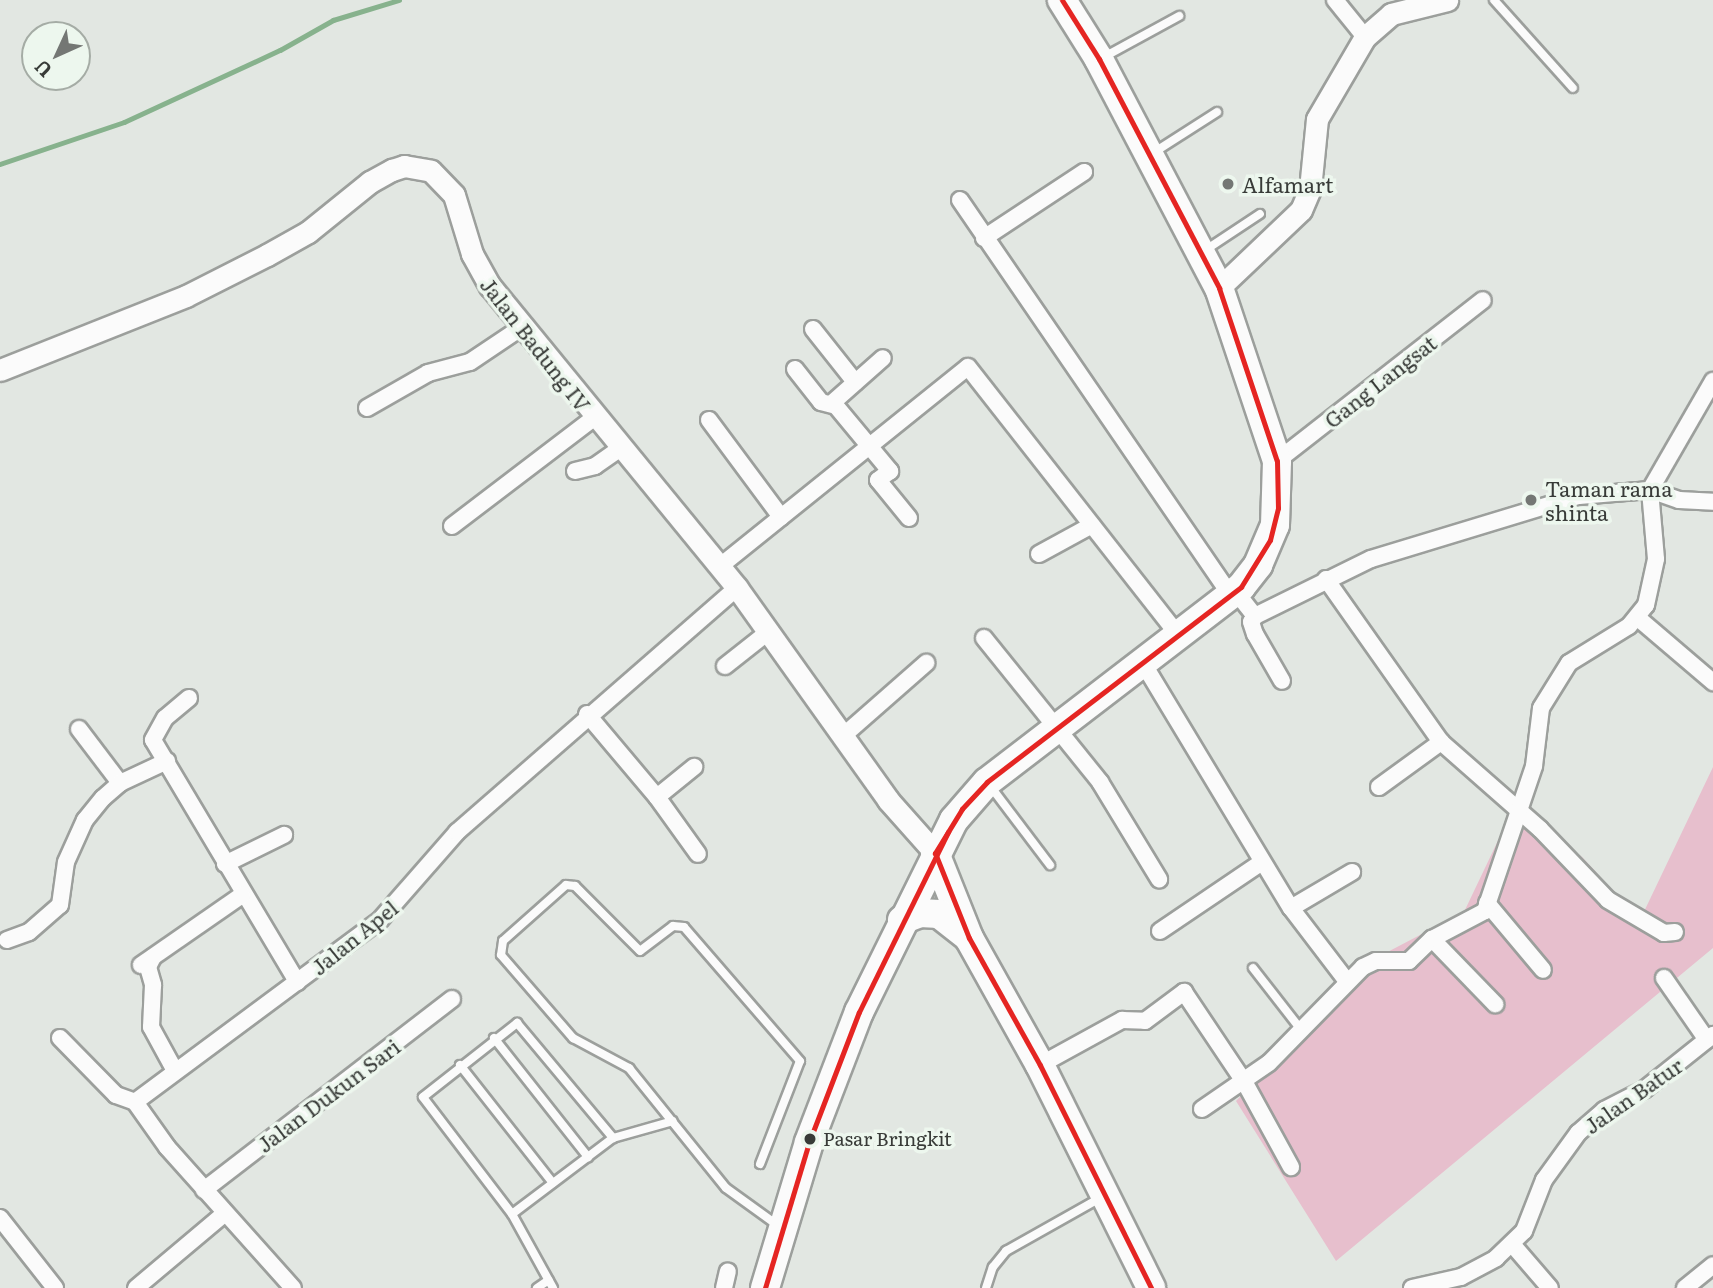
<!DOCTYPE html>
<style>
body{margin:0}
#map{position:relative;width:1713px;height:1288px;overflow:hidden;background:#e2e7e2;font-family:Literata,serif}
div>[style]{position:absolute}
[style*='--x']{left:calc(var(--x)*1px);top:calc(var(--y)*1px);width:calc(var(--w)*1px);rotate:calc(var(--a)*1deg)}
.forest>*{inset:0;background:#e7bfcd}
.stream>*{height:5px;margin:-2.5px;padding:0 2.5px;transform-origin:2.5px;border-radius:2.5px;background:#87b28d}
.roads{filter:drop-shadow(2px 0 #9c9f9c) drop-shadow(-2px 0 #9c9f9c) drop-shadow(0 2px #9c9f9c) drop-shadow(0 -2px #9c9f9c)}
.lane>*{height:8px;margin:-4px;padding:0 4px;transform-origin:4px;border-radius:4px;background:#fbfbfb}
.street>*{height:16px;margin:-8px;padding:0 8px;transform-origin:8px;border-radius:8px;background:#fbfbfb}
.secondary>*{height:21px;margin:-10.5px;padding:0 10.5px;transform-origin:10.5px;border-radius:10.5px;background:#fbfbfb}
.highway>*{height:28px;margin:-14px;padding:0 14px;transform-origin:14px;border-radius:14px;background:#fbfbfb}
.bus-1>*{height:5px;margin:-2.5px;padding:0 2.5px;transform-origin:2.5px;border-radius:2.5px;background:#e52522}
.dots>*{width:19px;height:19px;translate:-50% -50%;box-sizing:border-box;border:4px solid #edf7ee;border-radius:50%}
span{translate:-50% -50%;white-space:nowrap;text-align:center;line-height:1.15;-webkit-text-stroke:7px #edf7ee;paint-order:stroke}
.bus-label{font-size:19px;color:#383b38}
.left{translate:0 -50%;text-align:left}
.poi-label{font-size:21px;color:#383b38}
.street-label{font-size:21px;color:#383b38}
.north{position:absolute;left:21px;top:21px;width:70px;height:70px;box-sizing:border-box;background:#edf7ee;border:2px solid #a5aca5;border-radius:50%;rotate:225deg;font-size:19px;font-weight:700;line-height:28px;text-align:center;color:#383b38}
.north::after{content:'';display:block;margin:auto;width:24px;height:32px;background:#747774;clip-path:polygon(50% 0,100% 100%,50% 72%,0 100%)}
</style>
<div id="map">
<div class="forest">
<div style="clip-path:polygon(1713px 767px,1713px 948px,1336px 1261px,1236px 1101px,1376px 958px,1464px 912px,1514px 807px,1582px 857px,1640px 920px)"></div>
</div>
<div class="stream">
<div style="--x:0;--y:164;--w:131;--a:-18.7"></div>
<div style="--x:124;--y:122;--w:172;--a:-24.8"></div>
<div style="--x:280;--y:50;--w:61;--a:-29.5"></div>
<div style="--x:333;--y:20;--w:69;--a:-16.9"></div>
</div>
<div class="roads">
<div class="lane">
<div style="--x:1494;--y:0;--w:118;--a:48.1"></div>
<div style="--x:1102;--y:58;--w:88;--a:-28.6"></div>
<div style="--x:1153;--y:153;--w:76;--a:-32.6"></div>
<div style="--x:1204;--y:251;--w:67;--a:-33.5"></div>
<div style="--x:991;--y:787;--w:98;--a:52.9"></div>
<div style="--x:1253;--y:968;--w:80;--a:52.1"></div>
<div style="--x:494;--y:1038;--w:152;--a:51.7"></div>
<div style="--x:460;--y:1065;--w:150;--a:51.8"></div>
<div style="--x:760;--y:1164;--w:110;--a:-68.8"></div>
<div style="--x:800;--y:1061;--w:177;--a:-130.9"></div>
<div style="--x:684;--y:927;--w:11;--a:-175"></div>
<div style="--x:673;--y:926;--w:41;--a:142.9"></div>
<div style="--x:640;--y:951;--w:92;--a:-135"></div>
<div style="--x:575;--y:886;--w:9;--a:-174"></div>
<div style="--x:566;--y:885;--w:84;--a:138.4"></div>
<div style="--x:503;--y:941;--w:14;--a:98"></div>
<div style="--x:501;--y:955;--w:110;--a:49.1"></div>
<div style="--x:573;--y:1038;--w:64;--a:28.2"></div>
<div style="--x:629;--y:1068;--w:154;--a:51.1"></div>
<div style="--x:726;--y:1188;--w:67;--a:35.8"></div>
<div style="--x:512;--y:1214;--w:126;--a:-37"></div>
<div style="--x:613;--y:1138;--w:62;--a:-15.8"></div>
<div style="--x:537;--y:1288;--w:14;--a:-34"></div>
<div style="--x:553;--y:1288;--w:85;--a:-119"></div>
<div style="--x:512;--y:1214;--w:147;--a:-127.3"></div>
<div style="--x:423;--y:1097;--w:120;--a:-38.2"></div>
<div style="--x:517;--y:1023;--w:150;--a:50.1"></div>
<div style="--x:986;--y:1288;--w:22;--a:-72"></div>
<div style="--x:993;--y:1267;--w:21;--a:-51"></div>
<div style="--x:1006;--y:1251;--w:108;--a:-29.4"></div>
</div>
<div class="street">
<div style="--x:1335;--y:0;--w:48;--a:51"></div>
<div style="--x:960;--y:200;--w:480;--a:55.6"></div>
<div style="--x:984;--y:238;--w:120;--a:-33.4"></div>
<div style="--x:813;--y:329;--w:68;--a:51.6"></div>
<div style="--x:795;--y:369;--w:42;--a:51.8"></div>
<div style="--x:821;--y:402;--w:16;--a:15"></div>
<div style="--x:836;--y:406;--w:85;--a:50.3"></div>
<div style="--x:890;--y:471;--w:15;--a:143"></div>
<div style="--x:878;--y:480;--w:49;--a:50.8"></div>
<div style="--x:831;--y:404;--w:69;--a:-41.5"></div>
<div style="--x:367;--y:408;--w:70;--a:-29.8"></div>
<div style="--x:428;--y:373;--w:43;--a:-14.7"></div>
<div style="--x:470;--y:362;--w:63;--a:-33.9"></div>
<div style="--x:709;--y:420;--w:121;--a:53.4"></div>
<div style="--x:1277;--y:461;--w:261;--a:-38"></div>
<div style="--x:575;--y:471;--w:21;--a:-14"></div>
<div style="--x:595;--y:466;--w:29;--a:-35"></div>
<div style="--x:452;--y:526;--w:178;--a:-37.3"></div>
<div style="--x:1039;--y:554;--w:60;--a:-28.7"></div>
<div style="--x:719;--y:567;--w:319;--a:-38.8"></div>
<div style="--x:968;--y:367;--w:342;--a:51.9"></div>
<div style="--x:1326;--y:579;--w:199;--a:54.8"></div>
<div style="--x:1441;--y:742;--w:132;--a:41.3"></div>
<div style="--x:1540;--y:829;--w:98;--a:46.2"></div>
<div style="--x:1608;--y:900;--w:65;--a:30.5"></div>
<div style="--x:1664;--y:933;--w:11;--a:-5"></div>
<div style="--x:1236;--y:592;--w:31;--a:52"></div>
<div style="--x:1255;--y:616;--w:7;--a:124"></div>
<div style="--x:1251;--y:622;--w:13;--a:72"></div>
<div style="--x:1255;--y:634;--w:54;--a:60.1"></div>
<div style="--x:1255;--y:616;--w:129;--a:-26.2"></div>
<div style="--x:1371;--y:559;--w:217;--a:-16.9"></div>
<div style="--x:1579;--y:496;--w:71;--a:-4.8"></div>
<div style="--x:1650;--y:490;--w:31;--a:19"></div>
<div style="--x:1679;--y:500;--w:34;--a:3"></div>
<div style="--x:1638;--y:618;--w:99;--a:40.5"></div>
<div style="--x:984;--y:638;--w:185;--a:51.1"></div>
<div style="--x:1100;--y:782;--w:114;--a:58.7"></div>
<div style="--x:1143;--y:663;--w:286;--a:58.9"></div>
<div style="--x:1291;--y:908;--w:91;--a:52.6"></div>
<div style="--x:725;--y:666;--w:55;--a:-38.3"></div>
<div style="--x:189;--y:698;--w:31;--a:140"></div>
<div style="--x:165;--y:718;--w:25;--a:119"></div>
<div style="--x:153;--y:740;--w:282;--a:59.2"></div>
<div style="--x:587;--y:714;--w:109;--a:49.9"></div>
<div style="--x:657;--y:797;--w:70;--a:54.3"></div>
<div style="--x:79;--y:729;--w:68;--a:52.8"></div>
<div style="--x:843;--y:736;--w:111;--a:-41.3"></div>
<div style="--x:1379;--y:787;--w:77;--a:-36"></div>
<div style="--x:657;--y:797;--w:48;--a:-39"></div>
<div style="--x:225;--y:864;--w:66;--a:-26.2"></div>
<div style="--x:1487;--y:903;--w:87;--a:50.1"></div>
<div style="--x:1291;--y:908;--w:71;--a:-30.5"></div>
<div style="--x:1160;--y:931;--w:123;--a:-34.1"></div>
<div style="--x:1432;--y:939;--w:91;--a:45.9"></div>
<div style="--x:7;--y:940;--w:23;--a:-20"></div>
<div style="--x:29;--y:932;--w:41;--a:-41.1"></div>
<div style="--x:60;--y:905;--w:43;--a:-82.1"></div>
<div style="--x:66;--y:862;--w:46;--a:-65.7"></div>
<div style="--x:85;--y:820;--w:28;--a:-51"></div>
<div style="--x:103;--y:798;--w:23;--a:-41"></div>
<div style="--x:120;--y:783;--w:52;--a:-25.1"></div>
<div style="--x:153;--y:957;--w:11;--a:117"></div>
<div style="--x:148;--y:967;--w:19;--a:74"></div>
<div style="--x:153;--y:985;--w:42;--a:92.7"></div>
<div style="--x:151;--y:1027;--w:48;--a:61.3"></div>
<div style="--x:141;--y:965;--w:123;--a:-34.7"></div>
<div style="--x:1664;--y:978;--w:75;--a:55.3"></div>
<div style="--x:60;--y:1038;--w:80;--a:45.5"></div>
<div style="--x:116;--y:1095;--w:20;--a:20"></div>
<div style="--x:1040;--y:1065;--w:94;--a:-28.8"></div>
<div style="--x:1122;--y:1020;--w:23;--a:2"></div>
<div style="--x:1145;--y:1021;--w:49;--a:-36.6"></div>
<div style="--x:1184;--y:992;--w:110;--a:56.2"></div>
<div style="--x:1245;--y:1083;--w:96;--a:61.3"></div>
<div style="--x:1202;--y:1109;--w:81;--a:-34.5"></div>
<div style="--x:1269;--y:1063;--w:134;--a:-45.6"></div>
<div style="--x:1363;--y:967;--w:14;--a:-25"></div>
<div style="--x:1376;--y:961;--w:33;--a:0"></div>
<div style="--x:1409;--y:961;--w:32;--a:-44"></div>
<div style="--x:1432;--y:939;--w:60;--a:-27.8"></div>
<div style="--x:1485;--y:911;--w:153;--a:-71.3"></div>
<div style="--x:1534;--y:766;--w:58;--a:-83.1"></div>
<div style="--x:1541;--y:708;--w:53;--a:-58.1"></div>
<div style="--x:1569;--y:663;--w:70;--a:-31.7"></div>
<div style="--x:1629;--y:626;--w:27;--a:-51"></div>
<div style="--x:1646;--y:605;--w:47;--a:-77.7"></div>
<div style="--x:1656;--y:559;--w:69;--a:-95"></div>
<div style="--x:1650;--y:490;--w:126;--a:-60"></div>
<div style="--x:204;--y:1190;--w:313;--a:-37.6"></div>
<div style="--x:0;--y:1218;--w:89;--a:51.8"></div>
<div style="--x:1512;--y:1244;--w:58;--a:49.2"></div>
<div style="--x:136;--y:1288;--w:116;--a:-40.1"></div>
<div style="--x:293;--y:1288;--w:189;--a:-131.8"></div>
<div style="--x:167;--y:1147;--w:55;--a:-125.4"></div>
<div style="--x:135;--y:1102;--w:305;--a:-36.6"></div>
<div style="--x:380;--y:920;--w:117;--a:-48.8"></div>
<div style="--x:457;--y:832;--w:371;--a:-41.1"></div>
<div style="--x:724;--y:1288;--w:17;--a:-77"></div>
<div style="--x:1412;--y:1288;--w:50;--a:-12.7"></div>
<div style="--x:1461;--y:1277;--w:40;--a:-28"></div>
<div style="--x:1496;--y:1258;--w:39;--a:-44"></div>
<div style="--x:1524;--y:1231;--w:55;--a:-68.6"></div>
<div style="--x:1544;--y:1180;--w:58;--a:-54.1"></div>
<div style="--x:1578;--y:1133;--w:35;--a:-41"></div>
<div style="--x:1604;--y:1110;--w:46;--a:-27.1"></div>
<div style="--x:1645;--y:1089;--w:87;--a:-38.5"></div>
<div style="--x:1685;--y:1288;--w:36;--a:-39"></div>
</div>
<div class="secondary">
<div style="--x:1219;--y:288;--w:113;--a:-43.6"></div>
<div style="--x:1301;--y:210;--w:23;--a:-67"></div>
<div style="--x:1310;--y:189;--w:70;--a:-84.3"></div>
<div style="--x:1317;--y:119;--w:95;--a:-59.7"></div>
<div style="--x:1365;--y:37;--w:35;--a:-41"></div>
<div style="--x:1391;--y:14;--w:58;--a:-14"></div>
<div style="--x:0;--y:370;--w:200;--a:-21.7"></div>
<div style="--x:186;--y:296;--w:91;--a:-26.8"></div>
<div style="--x:267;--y:255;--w:47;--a:-29.3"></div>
<div style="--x:308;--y:232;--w:80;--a:-38.9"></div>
<div style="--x:370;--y:182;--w:25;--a:-29"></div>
<div style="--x:392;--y:170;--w:13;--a:-18"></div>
<div style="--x:404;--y:166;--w:27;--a:10"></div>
<div style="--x:431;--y:171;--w:33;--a:46"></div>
<div style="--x:454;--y:195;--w:62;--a:73"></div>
<div style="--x:472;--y:254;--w:37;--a:61"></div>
<div style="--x:490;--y:286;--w:390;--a:50.7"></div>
<div style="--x:737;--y:588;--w:260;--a:54.5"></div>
<div style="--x:888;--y:800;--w:71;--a:48.4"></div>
</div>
<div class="highway">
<div style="--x:935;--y:853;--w:92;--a:68.2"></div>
<div style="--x:969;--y:938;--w:145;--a:60.8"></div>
<div style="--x:1040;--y:1065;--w:249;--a:63.5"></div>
<div style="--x:902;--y:920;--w:19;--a:-21"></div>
<div style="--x:920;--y:913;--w:19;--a:3"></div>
<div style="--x:939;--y:914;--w:36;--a:38"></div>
<div style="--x:765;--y:1288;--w:152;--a:-73.2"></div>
<div style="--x:809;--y:1142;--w:139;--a:-69"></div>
<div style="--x:859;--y:1012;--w:214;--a:-63.7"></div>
<div style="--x:954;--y:820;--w:50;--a:-49"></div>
<div style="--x:987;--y:782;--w:320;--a:-37.5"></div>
<div style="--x:1241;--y:587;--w:28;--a:-52"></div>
<div style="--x:1258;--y:565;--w:43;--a:-67"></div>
<div style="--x:1275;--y:525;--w:64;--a:-88.2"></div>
<div style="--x:1277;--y:461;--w:182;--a:-108.5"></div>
<div style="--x:1219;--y:288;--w:259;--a:-117.7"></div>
<div style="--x:1099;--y:59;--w:70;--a:-122.1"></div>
</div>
</div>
<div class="bus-1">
<div style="--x:1062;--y:0;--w:70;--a:57.9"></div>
<div style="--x:1099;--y:59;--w:259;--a:62.3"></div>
<div style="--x:1219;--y:288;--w:182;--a:71.5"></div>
<div style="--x:1277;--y:461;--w:47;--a:88.8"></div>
<div style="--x:1278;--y:508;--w:33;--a:104"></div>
<div style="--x:1270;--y:540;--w:55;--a:121.7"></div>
<div style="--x:1241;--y:587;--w:320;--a:142.5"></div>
<div style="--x:987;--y:782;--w:37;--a:133"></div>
<div style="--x:962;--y:809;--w:52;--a:121.5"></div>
<div style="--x:935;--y:853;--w:92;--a:68.2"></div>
<div style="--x:969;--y:938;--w:145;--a:60.8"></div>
<div style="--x:1040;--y:1065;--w:249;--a:63.5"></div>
<div style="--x:765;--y:1288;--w:152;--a:-73.2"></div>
<div style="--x:809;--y:1142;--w:139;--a:-69"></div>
<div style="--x:859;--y:1012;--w:201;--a:-63.7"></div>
</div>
<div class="dots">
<div style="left:1228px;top:184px;background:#747774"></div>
<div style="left:1531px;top:500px;background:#747774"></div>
<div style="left:810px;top:1139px;background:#383b38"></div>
</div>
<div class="bus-label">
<span class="left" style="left:823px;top:1139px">Pasar Bringkit</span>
</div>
<div class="poi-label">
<span class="left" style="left:1242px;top:184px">Alfamart</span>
<span class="left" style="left:1545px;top:500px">Taman rama<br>shinta</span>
</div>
<div class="street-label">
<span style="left:536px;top:344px;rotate:52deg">Jalan Badung IV</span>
<span style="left:1380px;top:381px;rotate:-38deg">Gang Langsat</span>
<span style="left:354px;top:937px;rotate:-39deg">Jalan Apel</span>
<span style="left:328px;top:1095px;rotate:-37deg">Jalan Dukun Sari</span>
<span style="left:1633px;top:1095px;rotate:-35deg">Jalan Batur</span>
</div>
<div class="north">U</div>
</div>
